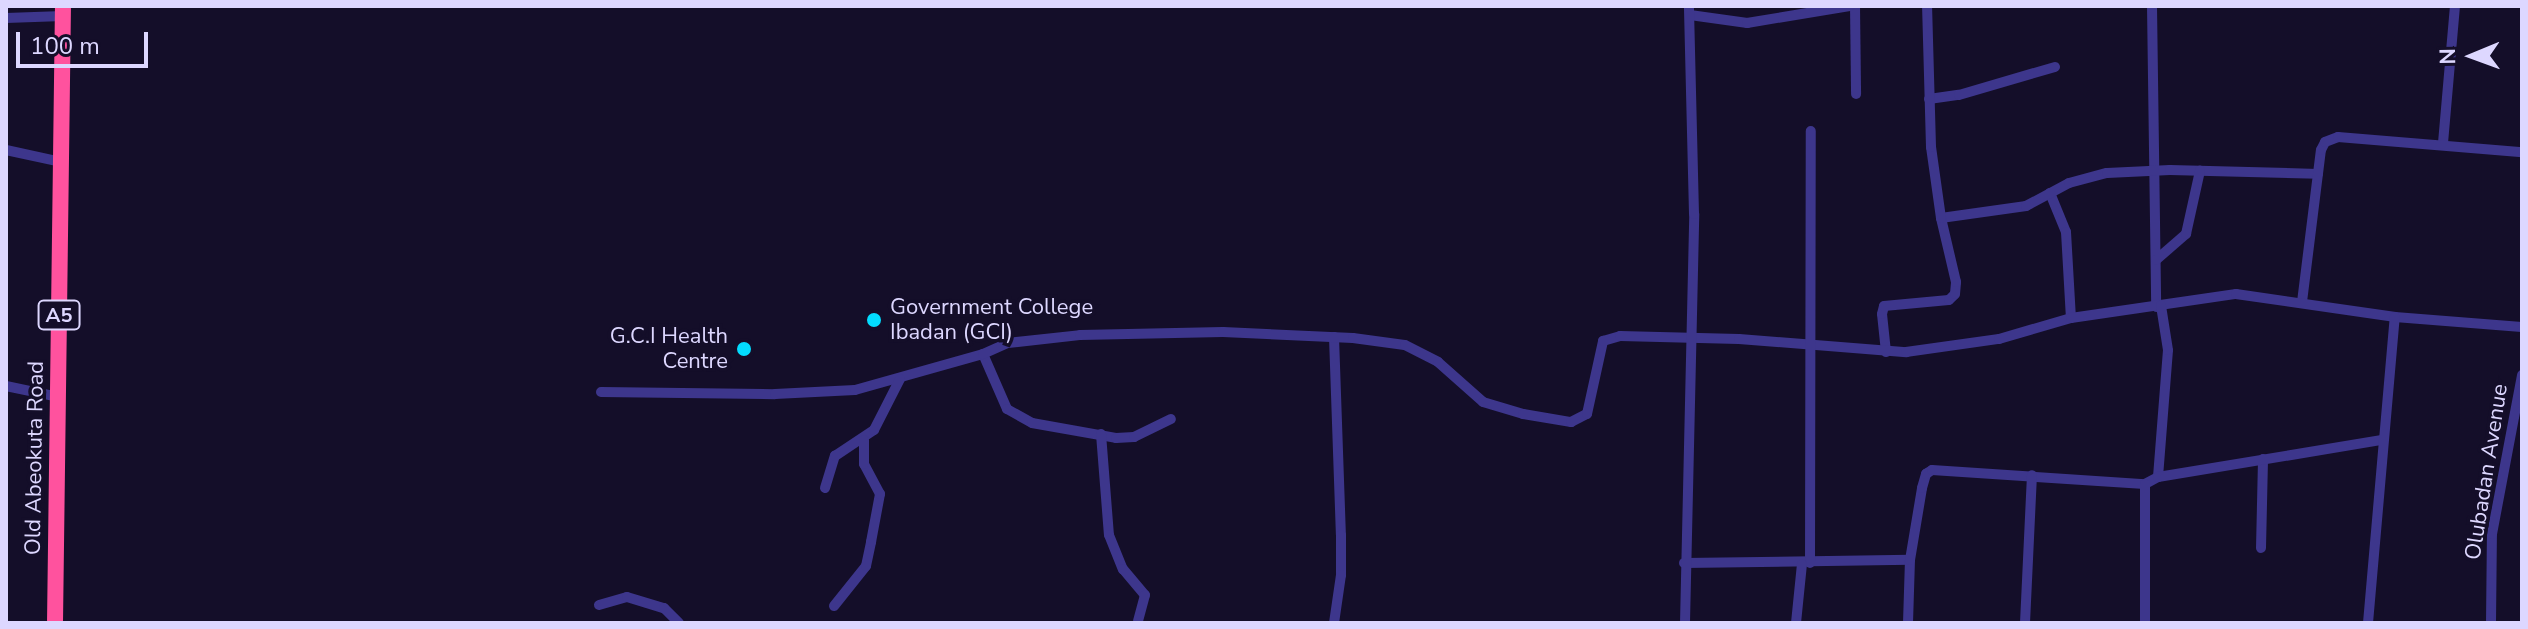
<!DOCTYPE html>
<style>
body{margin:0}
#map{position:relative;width:2528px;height:629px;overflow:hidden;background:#140e29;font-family:"Nunito Sans",sans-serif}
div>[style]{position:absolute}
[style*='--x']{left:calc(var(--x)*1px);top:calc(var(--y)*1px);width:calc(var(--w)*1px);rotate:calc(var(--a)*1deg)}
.minor>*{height:10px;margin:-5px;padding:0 5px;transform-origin:5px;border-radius:5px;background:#3d368c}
.highway>*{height:16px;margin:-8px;padding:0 8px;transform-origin:8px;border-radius:8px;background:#ff529e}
.dots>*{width:22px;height:22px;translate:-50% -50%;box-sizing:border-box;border:4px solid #140e29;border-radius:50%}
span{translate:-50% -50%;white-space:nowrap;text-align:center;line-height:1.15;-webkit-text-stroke:7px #140e29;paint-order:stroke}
.shield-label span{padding:2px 6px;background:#140e29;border:2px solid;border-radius:6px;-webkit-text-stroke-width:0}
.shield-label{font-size:20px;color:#ddd7ff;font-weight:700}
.poi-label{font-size:22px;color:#ddd7ff}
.left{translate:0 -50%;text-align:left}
.right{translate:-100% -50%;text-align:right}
.street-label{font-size:22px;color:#ddd7ff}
.frame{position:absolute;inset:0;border:8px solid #ddd7ff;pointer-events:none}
.north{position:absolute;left:2432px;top:16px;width:80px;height:80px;-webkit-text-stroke:6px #140e29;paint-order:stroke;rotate:269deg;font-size:22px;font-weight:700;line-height:32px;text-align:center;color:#ddd7ff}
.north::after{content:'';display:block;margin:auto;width:28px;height:36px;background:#ddd7ff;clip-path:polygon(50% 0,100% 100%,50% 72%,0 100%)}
.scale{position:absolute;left:16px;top:32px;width:132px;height:36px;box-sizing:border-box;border:4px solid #ddd7ff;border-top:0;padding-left:10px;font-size:24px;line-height:28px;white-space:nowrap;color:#ddd7ff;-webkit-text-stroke:6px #140e29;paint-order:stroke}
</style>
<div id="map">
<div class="minor">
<div style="--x:1855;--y:6;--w:88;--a:89.3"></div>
<div style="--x:2152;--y:6;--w:301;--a:89.2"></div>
<div style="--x:1690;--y:15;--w:58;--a:8"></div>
<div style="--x:1747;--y:23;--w:104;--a:-9.4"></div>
<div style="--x:6;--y:18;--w:57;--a:-2"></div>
<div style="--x:1929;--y:99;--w:30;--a:-8"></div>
<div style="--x:1959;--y:95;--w:100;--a:-16.3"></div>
<div style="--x:2443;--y:143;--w:138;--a:-85"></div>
<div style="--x:6;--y:150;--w:56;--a:12.3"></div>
<div style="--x:2050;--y:193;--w:42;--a:67.7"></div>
<div style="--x:2066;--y:232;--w:86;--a:86.7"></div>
<div style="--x:1941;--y:218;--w:86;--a:-8"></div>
<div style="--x:2026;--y:206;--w:49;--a:-28.1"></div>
<div style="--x:2069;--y:183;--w:39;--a:-15"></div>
<div style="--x:2107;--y:173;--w:63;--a:-2.7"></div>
<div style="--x:2170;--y:170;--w:148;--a:1.5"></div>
<div style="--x:2156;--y:260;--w:40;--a:-41"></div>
<div style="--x:2186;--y:234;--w:65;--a:-77.5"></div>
<div style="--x:2302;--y:302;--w:153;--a:-82.9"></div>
<div style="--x:2321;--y:150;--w:9;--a:-63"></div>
<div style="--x:2325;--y:142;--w:14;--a:-21"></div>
<div style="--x:2338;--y:137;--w:185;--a:4.7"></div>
<div style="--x:1334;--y:337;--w:198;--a:88"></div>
<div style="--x:1341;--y:535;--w:40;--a:90"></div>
<div style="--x:1341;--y:575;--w:49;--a:98.3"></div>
<div style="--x:1886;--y:352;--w:38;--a:-96"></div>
<div style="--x:1882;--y:314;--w:8;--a:-76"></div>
<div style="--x:1884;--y:306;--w:65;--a:-5.3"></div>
<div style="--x:1949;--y:300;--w:8;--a:-45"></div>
<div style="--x:1955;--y:294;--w:12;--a:-85"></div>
<div style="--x:1956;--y:282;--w:66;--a:-103.2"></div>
<div style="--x:1941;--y:218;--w:72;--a:-98"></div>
<div style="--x:1931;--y:147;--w:141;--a:-91.6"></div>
<div style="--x:983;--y:354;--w:60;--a:66.4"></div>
<div style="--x:1007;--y:409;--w:29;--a:29"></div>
<div style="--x:1032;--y:423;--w:85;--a:10.1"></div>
<div style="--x:1116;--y:438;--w:18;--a:-3"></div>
<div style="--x:1134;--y:437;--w:41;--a:-25.9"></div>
<div style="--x:6;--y:386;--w:53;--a:11.9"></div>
<div style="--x:601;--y:392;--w:174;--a:0.7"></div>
<div style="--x:775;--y:394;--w:80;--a:-2.9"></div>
<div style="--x:855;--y:390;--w:133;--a:-15.7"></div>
<div style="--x:983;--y:354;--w:27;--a:-24"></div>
<div style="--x:1008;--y:343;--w:72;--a:-6.3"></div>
<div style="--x:1080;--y:335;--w:143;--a:-1.2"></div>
<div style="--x:1223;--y:332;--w:130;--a:2.6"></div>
<div style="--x:1353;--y:338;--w:52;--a:7.7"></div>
<div style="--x:1405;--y:345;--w:37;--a:27"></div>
<div style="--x:1438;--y:362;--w:60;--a:41.6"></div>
<div style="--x:1483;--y:402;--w:42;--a:16.7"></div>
<div style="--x:1523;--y:414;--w:49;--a:9.5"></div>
<div style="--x:1571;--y:422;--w:18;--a:-27"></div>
<div style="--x:1587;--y:414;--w:75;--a:-77.6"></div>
<div style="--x:1603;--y:341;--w:18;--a:-16"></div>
<div style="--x:1620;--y:336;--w:119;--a:1.4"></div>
<div style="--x:1739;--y:339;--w:168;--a:4.5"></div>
<div style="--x:1906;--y:352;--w:94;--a:-8"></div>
<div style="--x:1999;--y:339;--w:75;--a:-16.3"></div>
<div style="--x:2071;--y:318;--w:167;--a:-8.3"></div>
<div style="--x:2236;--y:294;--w:161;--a:8.2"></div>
<div style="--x:2395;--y:317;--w:127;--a:4.5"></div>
<div style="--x:1101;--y:434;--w:101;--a:85.5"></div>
<div style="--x:1109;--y:535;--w:37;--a:68"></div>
<div style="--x:1123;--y:569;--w:34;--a:50"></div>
<div style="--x:1145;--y:595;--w:27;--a:105"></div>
<div style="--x:2158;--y:477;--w:127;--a:-85.5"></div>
<div style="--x:2168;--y:350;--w:45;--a:-99"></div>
<div style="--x:825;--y:488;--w:34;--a:-73"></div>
<div style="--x:835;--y:456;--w:47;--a:-33.7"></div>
<div style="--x:874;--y:430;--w:57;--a:-63"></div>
<div style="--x:2261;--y:548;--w:89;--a:-88.7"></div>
<div style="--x:1684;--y:563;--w:226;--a:-0.8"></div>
<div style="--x:1810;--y:563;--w:432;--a:-89.9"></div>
<div style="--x:599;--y:605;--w:29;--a:-16"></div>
<div style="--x:627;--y:597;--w:39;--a:17"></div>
<div style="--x:664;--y:608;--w:21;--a:45"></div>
<div style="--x:834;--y:606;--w:51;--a:-51.3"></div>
<div style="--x:866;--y:566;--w:25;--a:-78"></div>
<div style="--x:871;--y:542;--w:49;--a:-79.4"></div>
<div style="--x:880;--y:494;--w:34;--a:-118"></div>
<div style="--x:864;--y:464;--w:24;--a:-90"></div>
<div style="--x:1685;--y:623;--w:409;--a:-88.7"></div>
<div style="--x:1694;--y:214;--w:208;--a:-91.4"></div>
<div style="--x:1796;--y:623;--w:59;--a:-84.2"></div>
<div style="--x:1908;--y:623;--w:63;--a:-88.2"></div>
<div style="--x:1910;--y:560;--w:73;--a:-80.5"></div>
<div style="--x:1922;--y:488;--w:15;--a:-74"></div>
<div style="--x:1926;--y:474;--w:7;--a:-34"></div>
<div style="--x:1932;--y:470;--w:213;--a:3.8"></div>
<div style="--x:2145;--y:484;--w:15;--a:-28"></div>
<div style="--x:2158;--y:477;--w:227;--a:-9.4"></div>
<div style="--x:2025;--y:623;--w:148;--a:-87.3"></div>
<div style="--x:2145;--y:623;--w:139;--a:-90"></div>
<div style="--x:2368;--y:623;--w:307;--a:-85"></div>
<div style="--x:2491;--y:623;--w:89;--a:-89.4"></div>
<div style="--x:2492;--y:534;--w:162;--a:-79.3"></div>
</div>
<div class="highway">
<div style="--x:55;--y:623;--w:617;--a:-89.26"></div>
</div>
<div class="dots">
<div style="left:874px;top:320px;background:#03dcff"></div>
<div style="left:744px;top:349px;background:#03dcff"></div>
</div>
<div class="shield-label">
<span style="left:59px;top:315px">A5</span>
</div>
<div class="poi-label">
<span class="left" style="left:890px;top:320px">Government College<br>Ibadan (GCI)</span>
<span class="right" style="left:728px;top:349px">G.C.I Health<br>Centre</span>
</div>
<div class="street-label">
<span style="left:35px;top:458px;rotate:-89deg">Old Abeokuta Road</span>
<span style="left:2487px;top:472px;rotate:-81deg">Olubadan Avenue</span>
</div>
<div class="frame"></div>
<div class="north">N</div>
<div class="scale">100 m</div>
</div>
